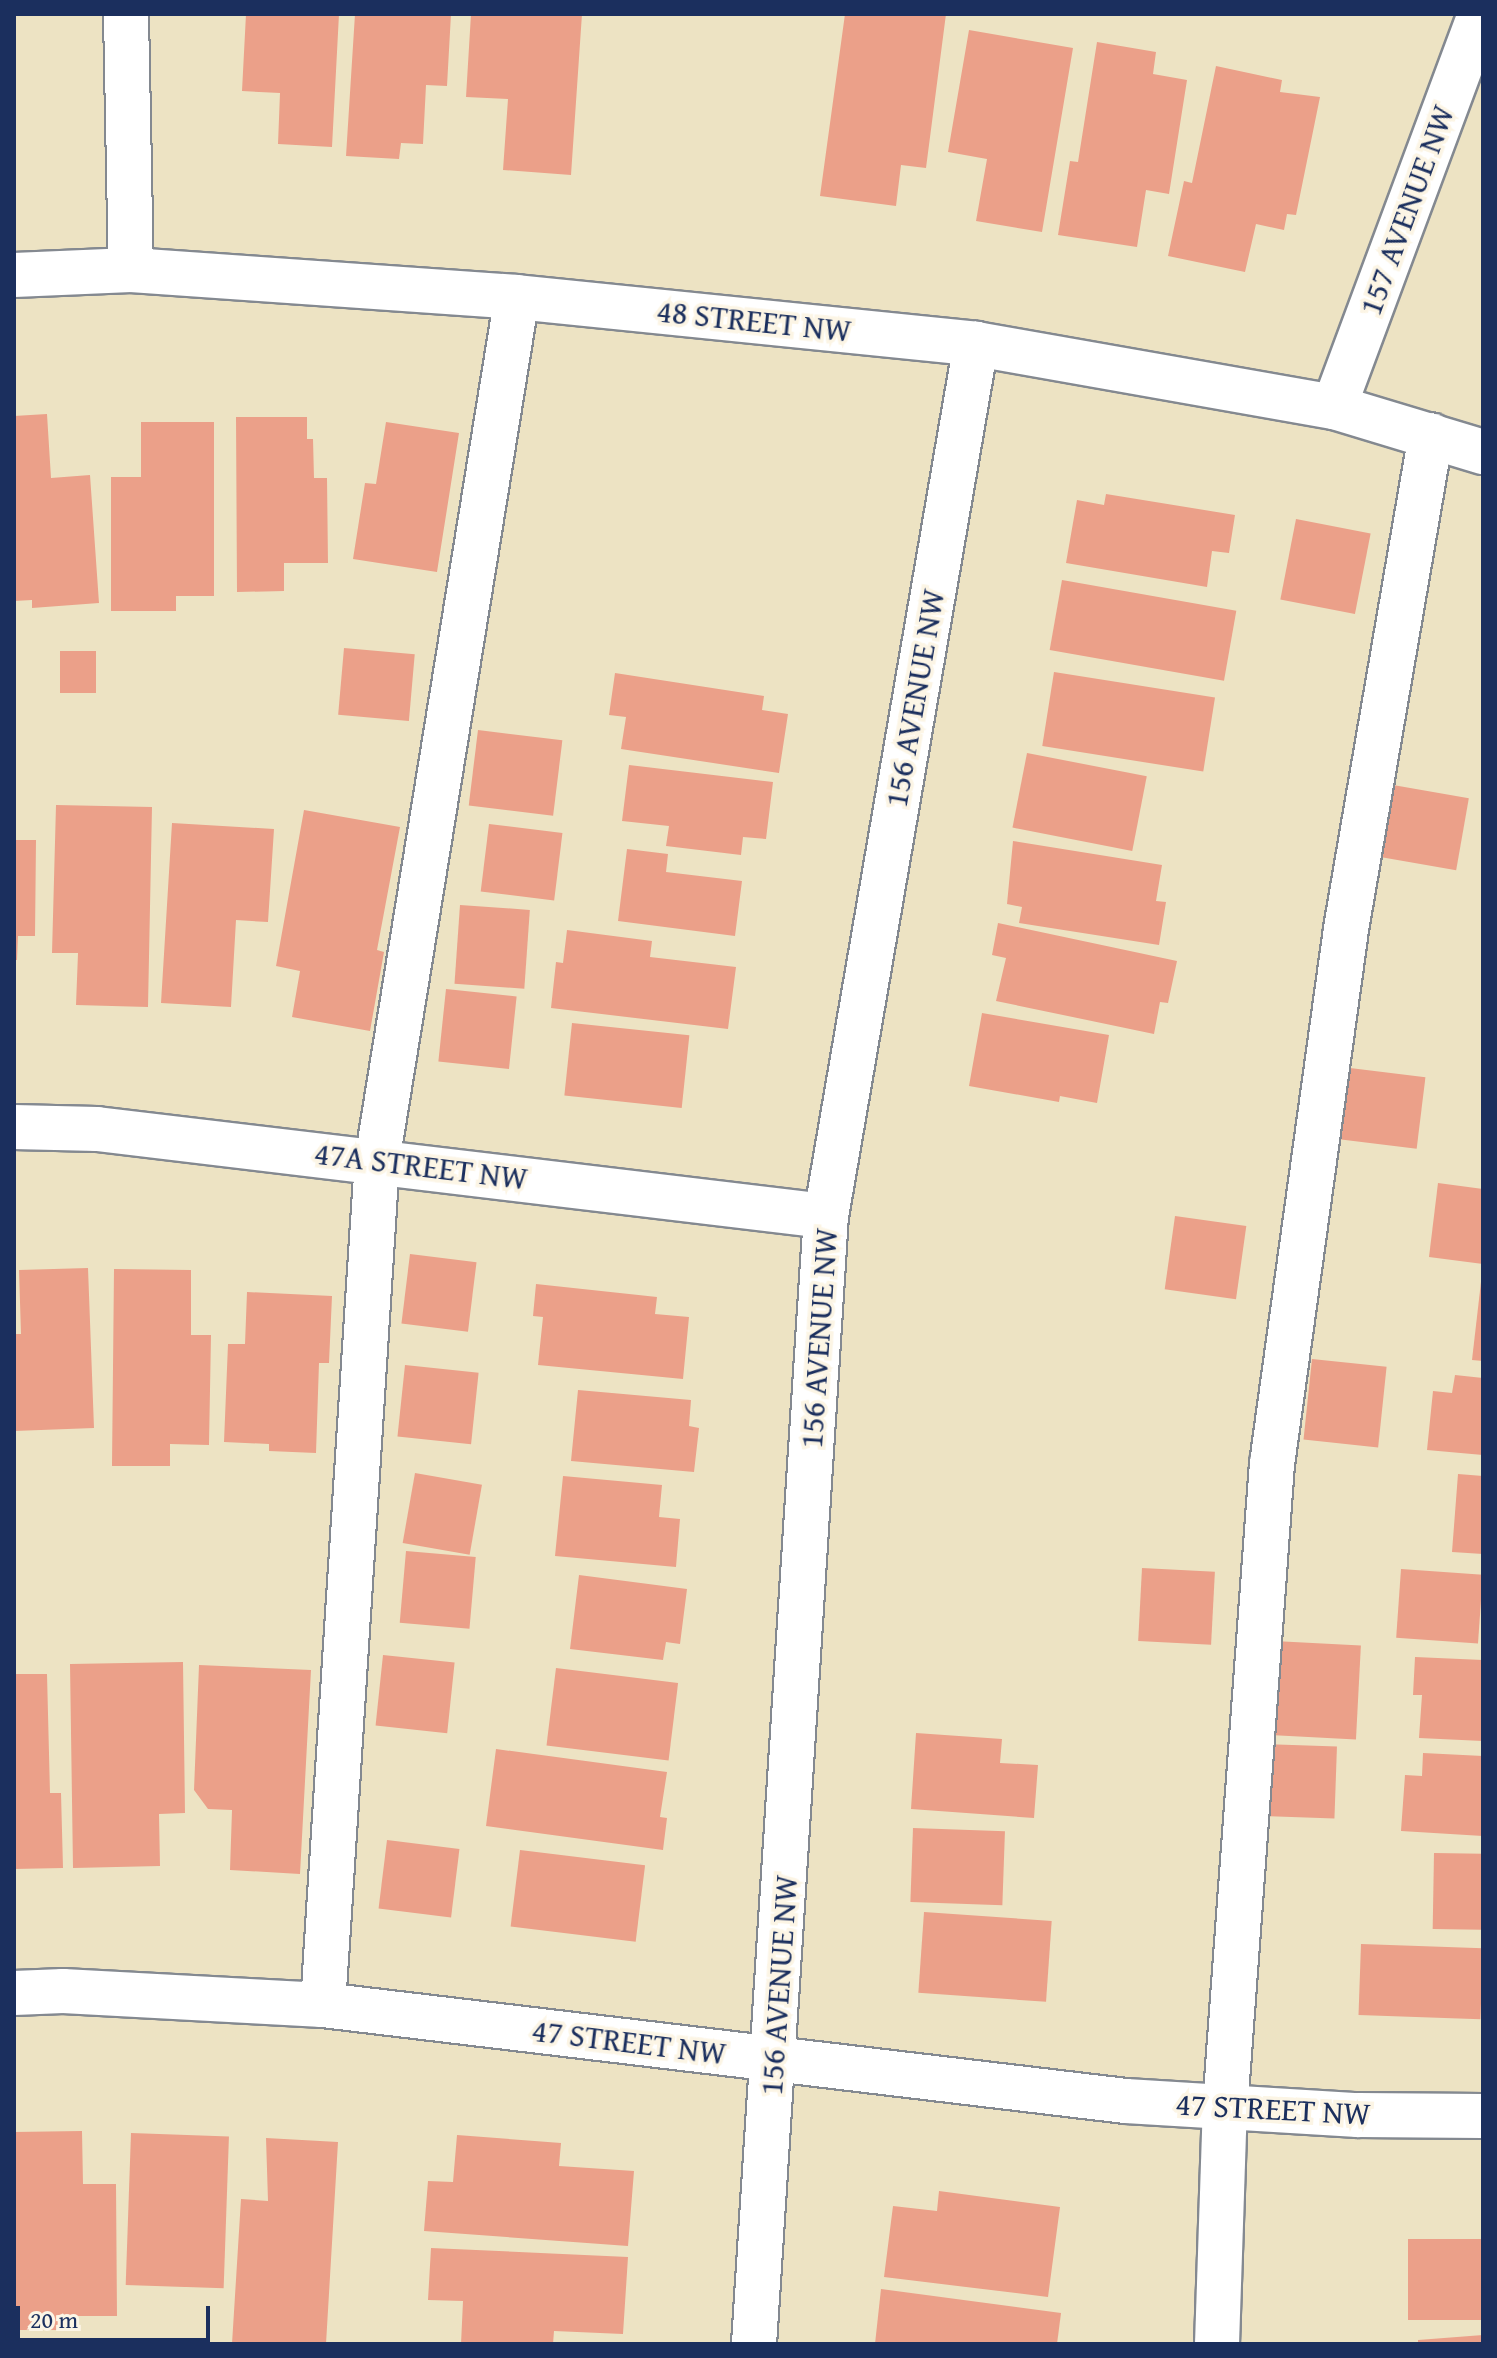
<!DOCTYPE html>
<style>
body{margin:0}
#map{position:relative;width:1497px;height:2358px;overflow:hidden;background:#ede3c3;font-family:"Gentium Book Plus",serif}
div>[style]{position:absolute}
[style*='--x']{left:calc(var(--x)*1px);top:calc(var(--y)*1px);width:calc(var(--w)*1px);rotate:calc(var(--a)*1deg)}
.building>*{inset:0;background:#eba089;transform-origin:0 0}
.roads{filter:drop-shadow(2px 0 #848990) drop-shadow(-2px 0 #848990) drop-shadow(0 2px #848990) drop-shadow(0 -2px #848990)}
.minor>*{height:44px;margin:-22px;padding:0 22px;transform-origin:22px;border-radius:22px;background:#fff}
span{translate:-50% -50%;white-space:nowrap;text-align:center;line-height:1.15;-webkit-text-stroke:7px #fcf5e5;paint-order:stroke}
.street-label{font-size:32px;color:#1b2f5e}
.frame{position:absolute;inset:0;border:16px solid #1b2f5e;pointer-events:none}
.scale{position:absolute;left:16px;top:2306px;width:194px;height:36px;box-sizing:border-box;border:4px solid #1b2f5e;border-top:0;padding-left:10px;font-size:24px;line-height:28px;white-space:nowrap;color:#1b2f5e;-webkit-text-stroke:6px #fcf5e5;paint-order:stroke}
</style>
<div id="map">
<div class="building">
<div style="clip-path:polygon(246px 14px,339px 14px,332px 147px,278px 144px,280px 93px,242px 91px)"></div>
<div style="clip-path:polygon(355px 14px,451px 14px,447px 86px,426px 85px,423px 144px,401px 143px,399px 159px,346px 156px)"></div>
<div style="clip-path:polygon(471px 14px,582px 14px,571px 175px,503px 170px,508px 99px,466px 97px)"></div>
<div style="clip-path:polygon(845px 14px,946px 14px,926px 168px,901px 165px,896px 206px,820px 196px)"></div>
<div style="clip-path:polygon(969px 30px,1073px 48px,1042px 232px,976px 221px,987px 159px,948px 152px)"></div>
<div style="clip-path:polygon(1097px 42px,1156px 52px,1153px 74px,1187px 80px,1169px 194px,1146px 190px,1137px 247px,1058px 235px,1070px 161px,1078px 162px)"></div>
<div style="clip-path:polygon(1216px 66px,1282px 80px,1280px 92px,1320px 97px,1296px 215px,1287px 214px,1284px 230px,1256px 224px,1245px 272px,1168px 256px,1184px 181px,1192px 183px)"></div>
<div style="clip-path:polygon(47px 414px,51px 478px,90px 475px,99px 603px,32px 608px,32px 600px,14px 601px,14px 416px)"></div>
<div style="clip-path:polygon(236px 417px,307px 417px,307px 439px,313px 439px,314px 478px,327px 478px,328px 563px,284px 563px,284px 591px,237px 592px)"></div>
<div style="clip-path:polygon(141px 422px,214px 422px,214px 596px,176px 596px,176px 611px,111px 611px,111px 477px,141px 477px)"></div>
<div style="clip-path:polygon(386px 422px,459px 433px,437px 572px,353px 559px,365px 483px,376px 484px)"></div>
<div style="clip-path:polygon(1106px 494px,1235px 515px,1229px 553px,1212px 551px,1207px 587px,1066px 563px,1077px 500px,1104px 505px)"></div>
<div style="left:1296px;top:519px;width:76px;height:82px;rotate:11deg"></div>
<div style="left:1062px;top:580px;width:177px;height:71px;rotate:10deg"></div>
<div style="left:344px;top:648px;width:71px;height:67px;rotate:5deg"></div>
<div style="left:60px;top:651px;width:36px;height:42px"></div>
<div style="left:1054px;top:672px;width:163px;height:75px;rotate:9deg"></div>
<div style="clip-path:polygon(615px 673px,764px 696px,762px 710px,788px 714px,779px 773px,621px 749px,626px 717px,609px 715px)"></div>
<div style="left:478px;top:730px;width:85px;height:76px;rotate:7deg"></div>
<div style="left:1027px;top:753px;width:122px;height:76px;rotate:11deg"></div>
<div style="clip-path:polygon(629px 765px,773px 782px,766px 839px,743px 837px,741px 855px,666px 846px,669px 826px,622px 821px)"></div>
<div style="left:1393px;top:785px;width:77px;height:73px;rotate:10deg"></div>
<div style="clip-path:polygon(56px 805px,152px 807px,148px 1007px,76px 1005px,78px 953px,52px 953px)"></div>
<div style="clip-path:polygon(304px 810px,400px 827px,377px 950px,384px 952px,370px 1031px,292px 1017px,300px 971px,276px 966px)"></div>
<div style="clip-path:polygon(172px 823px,274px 829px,268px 922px,236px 920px,231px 1007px,161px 1003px)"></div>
<div style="left:489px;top:824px;width:74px;height:68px;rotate:7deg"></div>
<div style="clip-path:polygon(14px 840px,36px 840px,35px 936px,18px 936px,17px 960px,14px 960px)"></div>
<div style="clip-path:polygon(1013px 841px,1162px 865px,1156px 901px,1166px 902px,1159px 945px,1019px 923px,1022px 907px,1007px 904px)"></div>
<div style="clip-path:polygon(627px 849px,668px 854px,666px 872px,742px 881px,735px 936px,618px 921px)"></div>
<div style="left:460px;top:905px;width:70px;height:79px;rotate:4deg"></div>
<div style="clip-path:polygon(998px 923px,1177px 961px,1168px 1003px,1160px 1002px,1154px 1034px,996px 1001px,1006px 958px,992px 955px)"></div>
<div style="clip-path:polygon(567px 930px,652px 941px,650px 957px,736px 967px,728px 1029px,551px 1008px,556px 962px,563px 963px)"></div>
<div style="left:446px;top:989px;width:71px;height:73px;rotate:6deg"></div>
<div style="clip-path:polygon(982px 1013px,1109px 1035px,1097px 1103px,1060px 1096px,1059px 1102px,969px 1086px)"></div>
<div style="left:572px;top:1023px;width:118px;height:73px;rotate:6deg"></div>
<div style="left:1350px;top:1068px;width:76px;height:72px;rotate:7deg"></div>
<div style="clip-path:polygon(1438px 1183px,1483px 1189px,1483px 1264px,1429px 1257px)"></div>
<div style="left:1175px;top:1216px;width:72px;height:74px;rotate:8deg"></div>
<div style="left:410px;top:1254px;width:67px;height:70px;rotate:7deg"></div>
<div style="clip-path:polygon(88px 1268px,94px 1428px,14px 1431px,14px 1334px,21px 1334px,19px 1270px)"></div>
<div style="clip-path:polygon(114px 1269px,191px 1270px,191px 1335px,211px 1335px,209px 1445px,170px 1444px,170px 1466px,112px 1466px)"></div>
<div style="clip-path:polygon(1481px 1282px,1483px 1282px,1483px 1361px,1472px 1360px)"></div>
<div style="clip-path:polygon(536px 1284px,657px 1297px,655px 1314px,689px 1317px,683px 1379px,538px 1365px,543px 1317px,533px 1316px)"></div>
<div style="clip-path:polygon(247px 1292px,332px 1296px,329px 1363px,319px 1363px,316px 1453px,269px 1451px,269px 1444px,224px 1442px,228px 1344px,245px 1344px)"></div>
<div style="left:1312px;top:1359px;width:75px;height:81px;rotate:6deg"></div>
<div style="left:405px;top:1365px;width:74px;height:72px;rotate:6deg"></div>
<div style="clip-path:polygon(1455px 1375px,1483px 1378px,1483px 1455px,1427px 1450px,1433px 1391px,1452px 1393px)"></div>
<div style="clip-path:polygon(578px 1390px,691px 1400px,689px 1426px,699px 1428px,694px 1472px,571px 1461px)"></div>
<div style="left:415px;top:1473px;width:68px;height:71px;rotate:10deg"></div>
<div style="clip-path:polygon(1458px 1474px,1483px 1476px,1483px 1554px,1452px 1552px)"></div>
<div style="clip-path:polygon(563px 1476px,662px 1485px,659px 1517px,680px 1519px,676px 1567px,555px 1556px)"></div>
<div style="left:406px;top:1551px;width:70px;height:72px;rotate:5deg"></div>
<div style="left:1142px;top:1568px;width:73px;height:73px;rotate:3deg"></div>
<div style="left:1401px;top:1569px;width:82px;height:69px;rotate:4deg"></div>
<div style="clip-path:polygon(579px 1575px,687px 1589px,680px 1644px,666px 1642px,663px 1660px,570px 1649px)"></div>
<div style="left:1274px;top:1641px;width:87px;height:94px;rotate:3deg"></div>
<div style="left:383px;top:1655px;width:72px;height:71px;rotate:6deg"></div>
<div style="clip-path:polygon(1415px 1657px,1483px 1660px,1483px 1741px,1419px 1738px,1422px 1695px,1413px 1695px)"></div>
<div style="clip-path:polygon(183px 1662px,185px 1813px,159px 1814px,160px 1866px,73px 1868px,70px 1664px)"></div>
<div style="clip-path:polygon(199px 1665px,311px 1670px,300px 1874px,230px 1870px,232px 1810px,208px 1809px,194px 1790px)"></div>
<div style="left:556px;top:1668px;width:123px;height:78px;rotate:7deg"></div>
<div style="clip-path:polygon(14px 1674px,47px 1674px,50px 1793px,61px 1793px,63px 1868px,14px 1869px)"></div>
<div style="clip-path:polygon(916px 1733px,1002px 1739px,1000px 1763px,1038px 1765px,1034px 1818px,911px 1809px)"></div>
<div style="left:1262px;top:1744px;width:75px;height:72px;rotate:2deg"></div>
<div style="clip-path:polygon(496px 1749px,667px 1772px,660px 1817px,667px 1818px,663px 1850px,486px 1826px)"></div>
<div style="clip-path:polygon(1423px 1753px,1483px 1756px,1483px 1836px,1401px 1831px,1405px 1775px,1422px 1776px)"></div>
<div style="left:913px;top:1828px;width:92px;height:74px;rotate:2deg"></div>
<div style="left:387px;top:1840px;width:73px;height:69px;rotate:7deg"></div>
<div style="left:520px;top:1850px;width:126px;height:77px;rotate:7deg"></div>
<div style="left:1434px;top:1853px;width:49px;height:76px;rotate:1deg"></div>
<div style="left:924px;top:1912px;width:128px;height:81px;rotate:4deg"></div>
<div style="left:1361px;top:1944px;width:122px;height:71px;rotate:2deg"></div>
<div style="clip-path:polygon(82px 2131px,83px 2184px,116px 2184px,117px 2316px,70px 2316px,69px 2330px,15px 2330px,14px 2132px)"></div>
<div style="left:131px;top:2133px;width:98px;height:152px;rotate:2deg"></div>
<div style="clip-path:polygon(457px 2135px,561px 2143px,559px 2166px,634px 2171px,628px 2246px,424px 2231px,428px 2181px,453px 2182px)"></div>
<div style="clip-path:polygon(266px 2138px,338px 2142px,326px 2344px,232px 2344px,241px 2199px,268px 2201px)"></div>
<div style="clip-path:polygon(939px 2191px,1060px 2207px,1048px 2297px,884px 2277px,893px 2206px,937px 2211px)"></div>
<div style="left:1483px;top:2239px;width:81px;height:75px;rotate:90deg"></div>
<div style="clip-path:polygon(431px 2248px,628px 2257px,623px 2334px,554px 2331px,553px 2344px,461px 2344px,463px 2301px,428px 2300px)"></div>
<div style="clip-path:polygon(881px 2289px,1061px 2313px,1057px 2344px,875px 2344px)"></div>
<div style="clip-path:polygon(1483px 2335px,1483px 2344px,1418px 2344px,1418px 2340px)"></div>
</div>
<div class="roads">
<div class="minor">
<div style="--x:126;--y:14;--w:256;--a:88.9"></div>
<div style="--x:14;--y:275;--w:117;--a:-2.4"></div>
<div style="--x:131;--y:270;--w:387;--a:4"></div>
<div style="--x:517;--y:297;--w:461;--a:5.8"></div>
<div style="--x:976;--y:344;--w:364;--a:10"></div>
<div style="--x:1334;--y:407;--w:156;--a:16.8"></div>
<div style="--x:1334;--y:407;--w:419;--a:-69.6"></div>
<div style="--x:14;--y:1127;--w:83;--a:1.4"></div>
<div style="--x:97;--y:1129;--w:734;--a:6.81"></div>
<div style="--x:14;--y:1993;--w:49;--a:-2.3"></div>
<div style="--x:63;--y:1991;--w:260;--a:3.1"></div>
<div style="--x:323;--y:2005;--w:809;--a:6.82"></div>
<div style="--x:1126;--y:2101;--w:232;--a:3.5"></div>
<div style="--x:1358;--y:2115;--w:125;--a:0.5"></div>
<div style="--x:323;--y:2005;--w:846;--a:-86.34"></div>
<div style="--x:377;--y:1161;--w:875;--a:-80.8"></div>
<div style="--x:754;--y:2344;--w:1130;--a:-86.35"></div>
<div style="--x:826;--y:1216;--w:885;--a:-80.24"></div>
<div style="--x:1217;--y:2344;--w:236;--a:-88.1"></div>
<div style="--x:1225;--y:2108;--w:646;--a:-85.83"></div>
<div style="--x:1272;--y:1464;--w:540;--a:-82.12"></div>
<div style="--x:1346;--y:929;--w:501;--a:-80.24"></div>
</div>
</div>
<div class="street-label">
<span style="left:1407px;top:210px;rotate:-70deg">157 AVENUE NW</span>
<span style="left:754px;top:321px;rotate:6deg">48 STREET NW</span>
<span style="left:915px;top:698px;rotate:-80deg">156 AVENUE NW</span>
<span style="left:421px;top:1166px;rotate:7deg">47A STREET NW</span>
<span style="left:819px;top:1338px;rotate:-86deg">156 AVENUE NW</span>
<span style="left:779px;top:1985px;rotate:-86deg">156 AVENUE NW</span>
<span style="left:629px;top:2042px;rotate:7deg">47 STREET NW</span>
<span style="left:1273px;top:2109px;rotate:3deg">47 STREET NW</span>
</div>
<div class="frame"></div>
<div class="scale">20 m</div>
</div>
